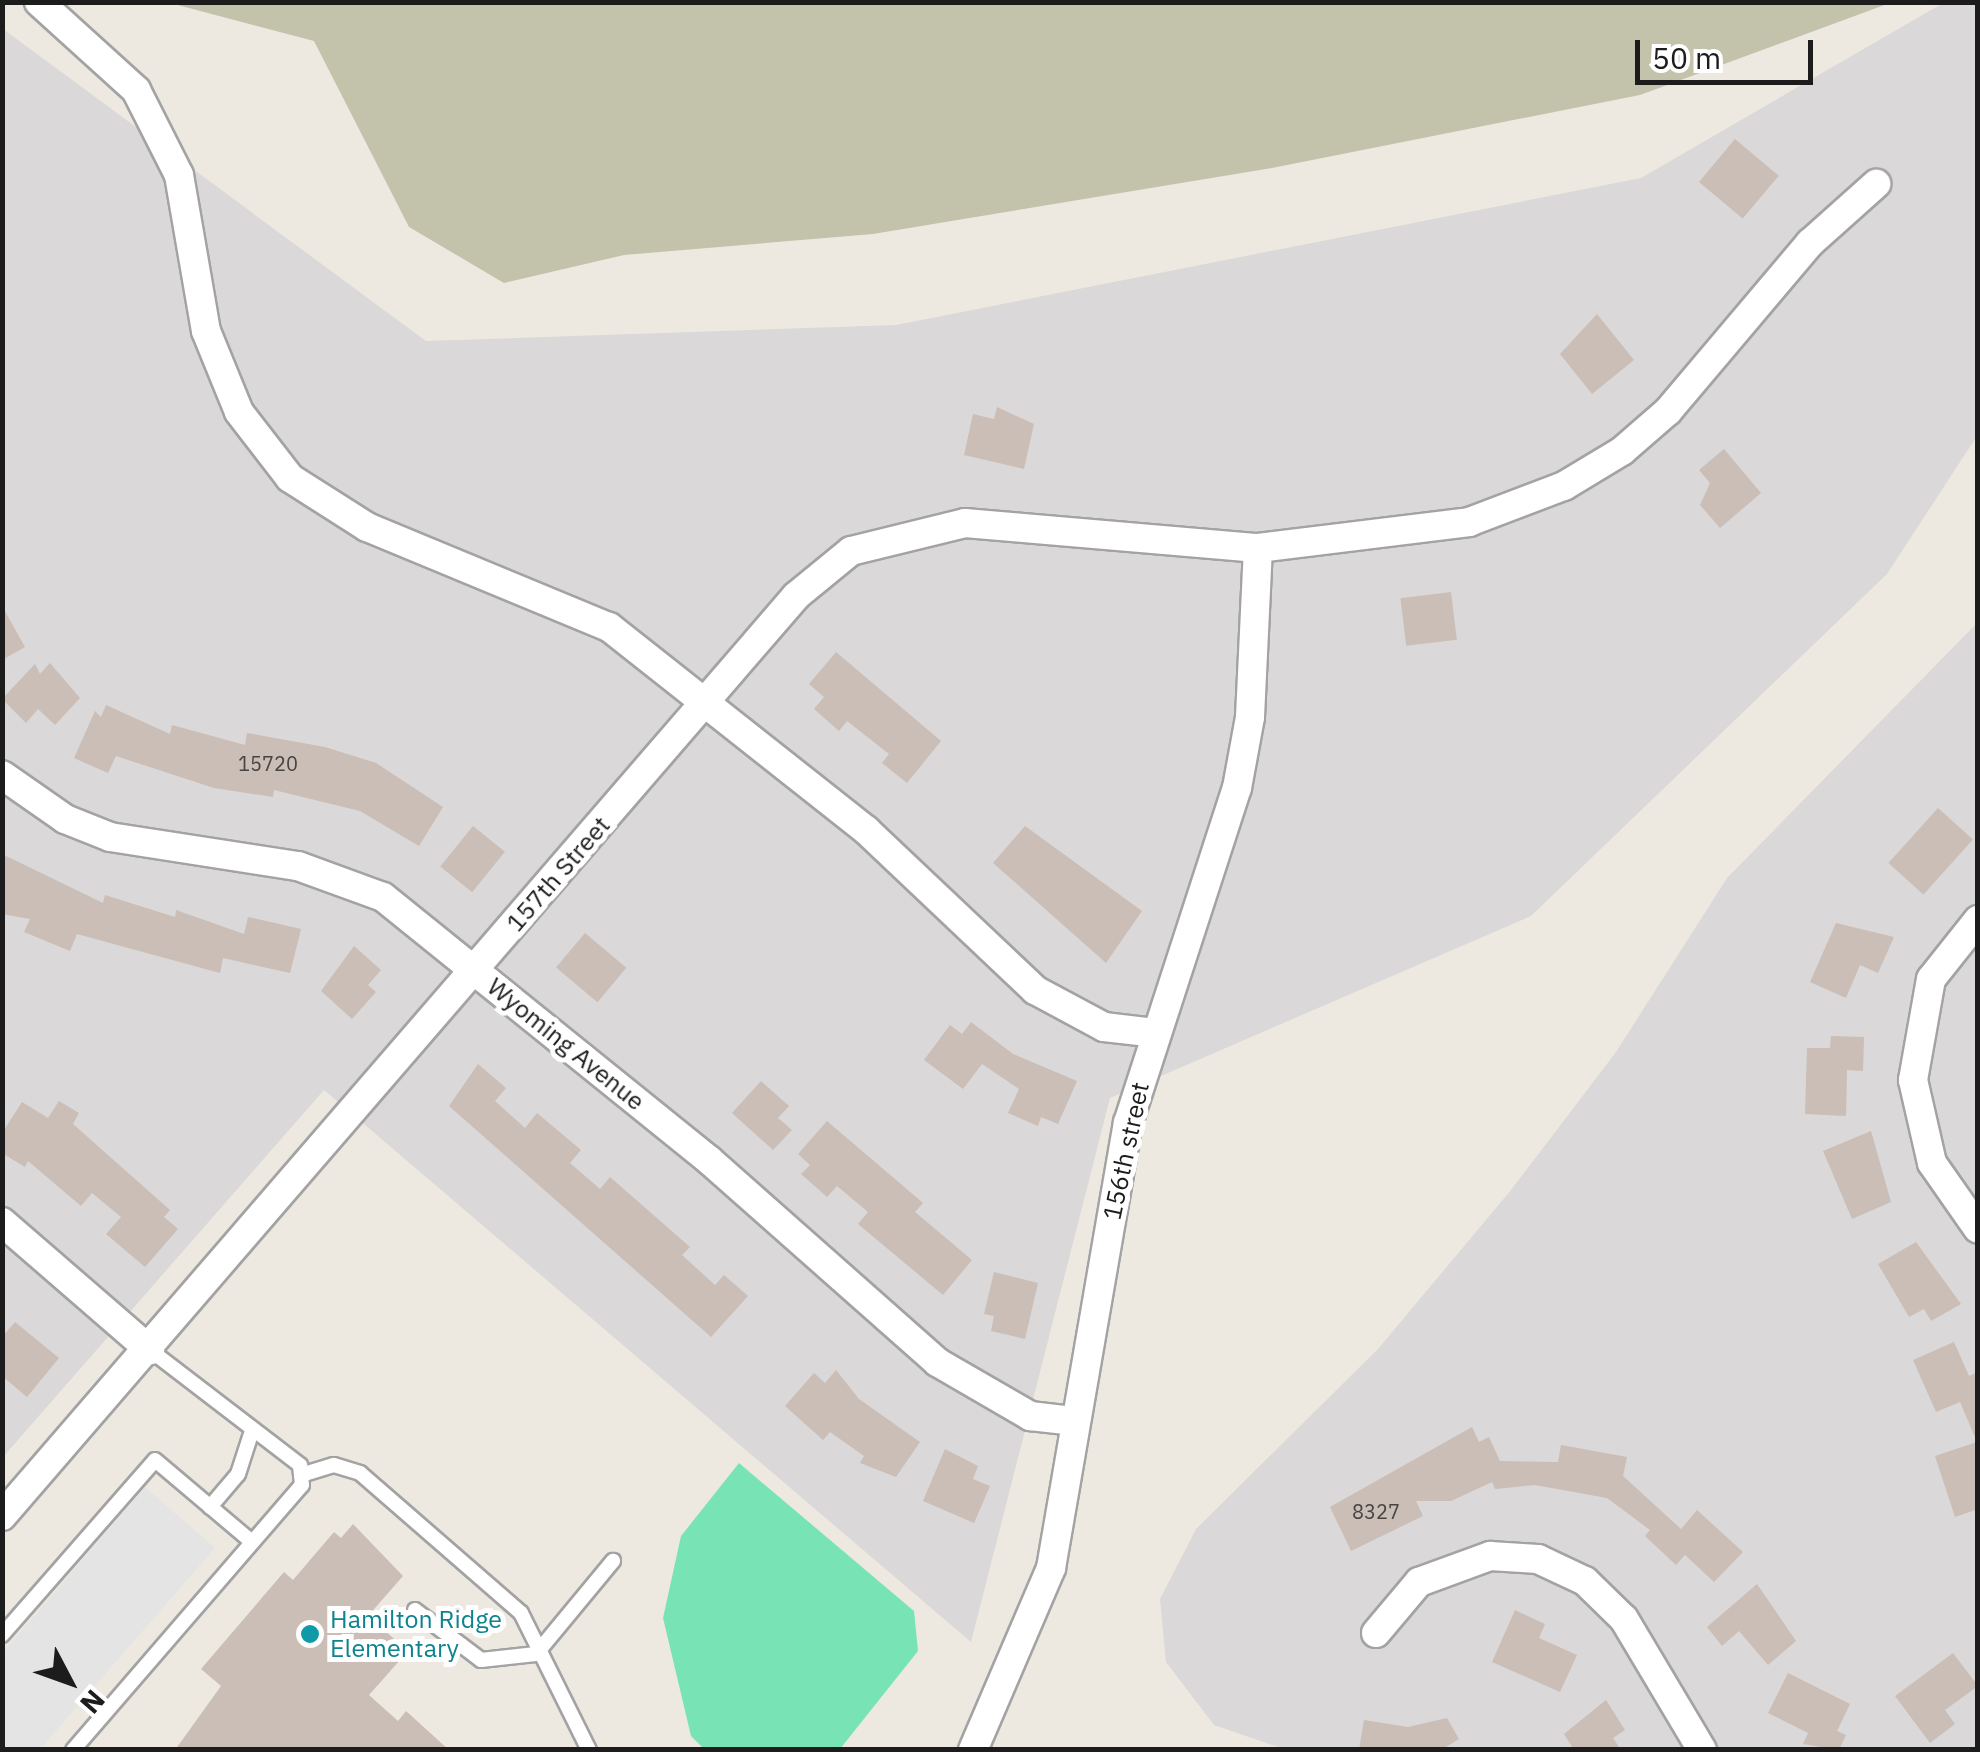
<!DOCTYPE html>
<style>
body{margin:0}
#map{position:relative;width:1980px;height:1752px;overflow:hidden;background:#eee9e0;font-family:"IBM Plex Sans",sans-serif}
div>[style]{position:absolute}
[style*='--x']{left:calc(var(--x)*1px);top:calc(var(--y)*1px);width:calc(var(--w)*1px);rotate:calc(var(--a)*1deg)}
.residential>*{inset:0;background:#dad8d8}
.construction>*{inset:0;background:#c3c2ab}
.pitch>*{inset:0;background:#78e4b5}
.parking>*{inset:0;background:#e4e4e4}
.building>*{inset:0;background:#cabeb6;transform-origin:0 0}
.roads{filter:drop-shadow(2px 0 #a3a3a3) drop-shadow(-2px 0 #a3a3a3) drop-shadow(0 2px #a3a3a3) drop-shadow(0 -2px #a3a3a3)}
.service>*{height:14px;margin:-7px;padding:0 7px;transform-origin:7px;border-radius:7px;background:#fff}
.minor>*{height:28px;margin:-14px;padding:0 14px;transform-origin:14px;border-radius:14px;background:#fff}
.dots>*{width:28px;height:28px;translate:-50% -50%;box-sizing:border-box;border:5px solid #fff;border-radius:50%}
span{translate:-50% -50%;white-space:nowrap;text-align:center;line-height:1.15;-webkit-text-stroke:10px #fff;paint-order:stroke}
.number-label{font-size:20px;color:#484442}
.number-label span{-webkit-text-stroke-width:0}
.street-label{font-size:25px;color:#1c1c1c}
.culture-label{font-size:25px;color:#0d838f}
.left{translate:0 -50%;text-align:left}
.frame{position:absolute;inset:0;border:5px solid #1c1c1c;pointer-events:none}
.north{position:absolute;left:20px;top:1632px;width:100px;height:100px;-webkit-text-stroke:8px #fff;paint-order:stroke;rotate:131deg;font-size:28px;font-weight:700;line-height:40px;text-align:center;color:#1c1c1c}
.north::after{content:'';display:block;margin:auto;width:35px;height:45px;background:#1c1c1c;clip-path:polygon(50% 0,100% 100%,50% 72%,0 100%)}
.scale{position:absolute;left:1635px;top:40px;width:178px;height:45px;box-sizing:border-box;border:5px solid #1c1c1c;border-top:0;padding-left:12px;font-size:30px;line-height:35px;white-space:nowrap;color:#1c1c1c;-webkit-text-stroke:8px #fff;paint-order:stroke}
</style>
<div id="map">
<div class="residential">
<div style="clip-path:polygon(1943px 3px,1977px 3px,1977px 436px,1887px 574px,1531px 916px,1110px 1098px,971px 1642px,324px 1090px,3px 1457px,3px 29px,426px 341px,896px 325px,1641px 178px)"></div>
<div style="clip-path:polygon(1977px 623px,1977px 1749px,1284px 1749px,1214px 1725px,1166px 1662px,1160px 1599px,1196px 1529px,1378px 1349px,1511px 1190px,1616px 1052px,1727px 878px)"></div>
</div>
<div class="construction">
<div style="clip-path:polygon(170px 3px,1890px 3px,1640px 95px,1272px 168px,873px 234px,624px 255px,504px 283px,409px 227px,314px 41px)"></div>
</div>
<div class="pitch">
<div style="clip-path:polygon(739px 1463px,914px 1611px,918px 1651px,840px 1749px,704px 1749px,691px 1736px,663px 1618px,681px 1536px)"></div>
</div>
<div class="parking">
<div style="clip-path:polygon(145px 1487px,215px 1548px,40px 1749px,3px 1749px,3px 1652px)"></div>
</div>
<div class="building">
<div style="left:1735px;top:139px;width:57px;height:56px;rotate:40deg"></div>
<div style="clip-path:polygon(1597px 314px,1634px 360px,1592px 394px,1560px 354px)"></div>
<div style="clip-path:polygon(997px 407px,1034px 424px,1024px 469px,964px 455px,973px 414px,994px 419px)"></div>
<div style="clip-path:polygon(1724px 449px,1761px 493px,1720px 528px,1700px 505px,1710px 483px,1699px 470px)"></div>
<div style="left:1451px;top:592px;width:48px;height:51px;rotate:83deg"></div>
<div style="clip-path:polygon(2px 606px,25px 647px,2px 660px)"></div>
<div style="clip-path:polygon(836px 652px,941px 741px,907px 783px,882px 763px,889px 754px,847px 721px,839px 731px,814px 709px,824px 697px,809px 684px)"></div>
<div style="clip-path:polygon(50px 663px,80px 698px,55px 725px,38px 709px,26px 723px,2px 699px,35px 664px,40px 674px)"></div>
<div style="clip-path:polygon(106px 705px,170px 734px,172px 725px,245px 745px,247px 733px,325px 747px,376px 763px,443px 807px,419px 846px,360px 811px,274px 790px,273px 797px,214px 788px,116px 756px,108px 773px,74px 758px,95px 711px,101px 717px)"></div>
<div style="left:1938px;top:808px;width:47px;height:74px;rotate:42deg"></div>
<div style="left:473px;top:826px;width:41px;height:52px;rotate:39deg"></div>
<div style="clip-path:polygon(1025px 826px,1142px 911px,1106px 963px,993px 863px)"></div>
<div style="clip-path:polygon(2px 854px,103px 903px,105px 895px,175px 917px,176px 910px,244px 934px,248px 917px,301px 929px,290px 973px,223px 958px,220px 973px,77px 934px,70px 951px,24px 932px,30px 919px,2px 914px)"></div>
<div style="clip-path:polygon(1836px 923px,1894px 937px,1878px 973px,1860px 965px,1846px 998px,1810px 982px)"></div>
<div style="left:585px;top:933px;width:54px;height:45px;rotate:40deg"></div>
<div style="clip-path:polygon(354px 946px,381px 970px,368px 985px,376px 992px,352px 1019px,321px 991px)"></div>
<div style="clip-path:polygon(971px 1022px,1013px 1054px,1077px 1081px,1058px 1124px,1041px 1117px,1038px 1126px,1008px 1113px,1019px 1089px,982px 1064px,963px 1089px,924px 1060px,950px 1025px,962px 1034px)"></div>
<div style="clip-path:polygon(1831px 1036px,1864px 1037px,1863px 1071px,1847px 1070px,1846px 1116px,1805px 1114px,1807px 1048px,1830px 1048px)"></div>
<div style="clip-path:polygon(478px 1064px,506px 1088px,495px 1101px,525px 1128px,537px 1113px,581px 1150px,570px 1163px,600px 1189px,610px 1177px,690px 1247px,682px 1255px,715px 1285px,724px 1275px,748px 1296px,711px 1337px,449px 1106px)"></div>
<div style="clip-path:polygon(761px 1081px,789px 1106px,778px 1118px,792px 1130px,773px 1150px,732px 1113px)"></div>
<div style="clip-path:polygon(59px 1101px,79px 1113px,73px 1124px,170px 1210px,164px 1217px,178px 1229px,145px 1267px,106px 1234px,121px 1217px,92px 1193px,81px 1206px,28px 1161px,25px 1167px,2px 1153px,2px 1133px,22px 1102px,48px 1118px)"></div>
<div style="clip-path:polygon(827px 1121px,923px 1203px,915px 1212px,972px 1260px,943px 1295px,858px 1224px,868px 1212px,837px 1186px,827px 1197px,801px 1174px,810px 1165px,798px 1154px)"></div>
<div style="clip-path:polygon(1871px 1131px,1891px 1202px,1852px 1219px,1823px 1151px)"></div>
<div style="clip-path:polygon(1916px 1242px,1961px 1304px,1931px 1321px,1924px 1309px,1909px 1317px,1878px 1264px)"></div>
<div style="clip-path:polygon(994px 1272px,1038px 1283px,1025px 1339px,991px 1331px,994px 1316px,984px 1314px)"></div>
<div style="clip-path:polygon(15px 1322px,59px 1358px,27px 1397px,2px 1376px,2px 1337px)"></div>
<div style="clip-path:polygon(1954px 1342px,1969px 1376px,1978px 1372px,1978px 1509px,1955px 1517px,1935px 1456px,1977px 1442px,1960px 1402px,1936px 1412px,1913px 1360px)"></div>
<div style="clip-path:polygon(836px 1370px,859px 1399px,920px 1442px,896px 1477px,860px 1463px,864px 1456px,830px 1432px,823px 1440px,785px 1406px,814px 1373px,825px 1383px)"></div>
<div style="clip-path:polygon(1472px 1427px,1479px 1442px,1489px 1437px,1500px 1461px,1558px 1462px,1561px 1445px,1627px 1457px,1623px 1476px,1681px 1529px,1697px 1510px,1743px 1552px,1714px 1582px,1685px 1555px,1676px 1565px,1645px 1536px,1650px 1530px,1607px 1498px,1535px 1485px,1495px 1489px,1492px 1482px,1451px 1501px,1416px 1501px,1423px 1516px,1351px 1551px,1330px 1507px)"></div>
<div style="clip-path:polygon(945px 1449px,978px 1466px,973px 1479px,990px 1486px,974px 1523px,923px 1501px)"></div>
<div style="clip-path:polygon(353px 1524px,403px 1576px,368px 1616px,408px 1651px,369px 1695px,398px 1721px,406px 1711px,449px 1750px,175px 1750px,221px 1686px,201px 1669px,284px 1572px,293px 1580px,334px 1532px,341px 1538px)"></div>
<div style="clip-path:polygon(1757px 1584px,1796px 1641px,1768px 1665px,1739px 1631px,1722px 1646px,1707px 1627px)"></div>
<div style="clip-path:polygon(1515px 1610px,1545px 1624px,1539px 1638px,1577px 1655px,1560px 1692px,1492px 1662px)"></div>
<div style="clip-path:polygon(1953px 1653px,1978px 1686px,1945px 1710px,1955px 1724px,1930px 1743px,1895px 1696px)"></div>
<div style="clip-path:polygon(1788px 1673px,1850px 1704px,1837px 1731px,1846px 1735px,1839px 1750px,1803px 1744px,1808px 1733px,1768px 1713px)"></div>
<div style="clip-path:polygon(1606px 1700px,1625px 1730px,1613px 1738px,1621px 1750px,1574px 1750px,1564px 1734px)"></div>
<div style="clip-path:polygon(1447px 1718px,1459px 1739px,1441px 1750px,1359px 1750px,1364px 1720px,1408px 1727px)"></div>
</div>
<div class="roads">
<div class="service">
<div style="--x:301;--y:1475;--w:34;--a:-17"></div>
<div style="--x:334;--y:1465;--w:27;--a:17"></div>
<div style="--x:360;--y:1473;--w:213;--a:41"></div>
<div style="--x:521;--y:1613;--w:153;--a:63.6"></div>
<div style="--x:210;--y:1507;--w:43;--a:-49.7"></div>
<div style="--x:238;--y:1474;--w:45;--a:-72"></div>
<div style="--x:415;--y:1610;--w:83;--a:37.1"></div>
<div style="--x:481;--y:1660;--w:55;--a:-6.2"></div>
<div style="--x:536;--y:1654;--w:121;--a:-50.4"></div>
<div style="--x:2;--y:1635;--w:232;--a:-48.8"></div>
<div style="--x:155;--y:1460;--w:127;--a:40.2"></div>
<div style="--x:73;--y:1750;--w:350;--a:-49.2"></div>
<div style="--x:302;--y:1485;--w:20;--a:-96"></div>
<div style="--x:300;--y:1465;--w:189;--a:-142.5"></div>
</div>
<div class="minor">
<div style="--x:39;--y:2;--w:131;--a:42.2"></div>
<div style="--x:136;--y:90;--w:95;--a:63.2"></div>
<div style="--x:179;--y:175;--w:158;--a:80.2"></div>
<div style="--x:206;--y:331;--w:87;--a:67.8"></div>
<div style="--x:239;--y:412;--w:83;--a:52.3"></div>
<div style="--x:290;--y:478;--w:91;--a:32.5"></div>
<div style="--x:367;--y:527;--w:262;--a:22.5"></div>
<div style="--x:609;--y:627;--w:328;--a:38.3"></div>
<div style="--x:866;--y:830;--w:233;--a:43.4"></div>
<div style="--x:1035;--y:990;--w:78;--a:28.2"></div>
<div style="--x:1104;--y:1027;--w:51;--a:6.7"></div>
<div style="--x:2;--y:775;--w:77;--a:34.9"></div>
<div style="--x:65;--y:819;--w:48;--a:21.8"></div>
<div style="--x:110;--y:837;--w:190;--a:8.8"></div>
<div style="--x:298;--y:866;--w:90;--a:20"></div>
<div style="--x:383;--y:897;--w:419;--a:38.9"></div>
<div style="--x:709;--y:1160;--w:305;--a:41.5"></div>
<div style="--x:937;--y:1362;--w:108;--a:30.1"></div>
<div style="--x:1030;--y:1416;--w:43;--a:6.6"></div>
<div style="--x:1978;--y:920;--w:75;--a:128.5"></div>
<div style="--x:1931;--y:979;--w:103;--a:100.1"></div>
<div style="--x:1913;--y:1080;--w:85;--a:77.1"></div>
<div style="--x:1932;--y:1163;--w:80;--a:55.1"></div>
<div style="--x:2;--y:1222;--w:196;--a:40.9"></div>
<div style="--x:2;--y:1516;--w:1215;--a:-49.2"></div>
<div style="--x:796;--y:596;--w:71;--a:-39.3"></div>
<div style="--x:851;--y:551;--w:117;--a:-13.8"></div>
<div style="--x:965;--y:523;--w:294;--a:4.9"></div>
<div style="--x:1258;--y:548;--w:213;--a:-7"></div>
<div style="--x:1469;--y:522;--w:102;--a:-20.8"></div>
<div style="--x:1564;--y:486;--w:68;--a:-31.1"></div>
<div style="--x:1622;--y:451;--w:61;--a:-41"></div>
<div style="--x:1668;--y:411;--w:220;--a:-49.8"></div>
<div style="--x:1810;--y:243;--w:89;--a:-41.8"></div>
<div style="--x:1376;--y:1633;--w:67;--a:-49.9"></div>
<div style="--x:1419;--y:1582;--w:76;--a:-20.1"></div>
<div style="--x:1490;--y:1556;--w:48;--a:3.6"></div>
<div style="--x:1538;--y:1559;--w:52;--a:25.1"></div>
<div style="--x:1585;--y:1581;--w:54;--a:44.3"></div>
<div style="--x:1624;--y:1619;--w:152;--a:59.2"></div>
<div style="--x:973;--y:1750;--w:198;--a:-66.8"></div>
<div style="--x:1051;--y:1568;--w:452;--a:-80.2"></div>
<div style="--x:1128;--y:1123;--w:352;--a:-72"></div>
<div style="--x:1237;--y:788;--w:72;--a:-79.6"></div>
<div style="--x:1250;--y:717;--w:169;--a:-87.3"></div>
</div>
</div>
<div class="dots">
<div style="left:310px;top:1634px;background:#0f9aa8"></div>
</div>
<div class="number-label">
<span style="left:268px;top:763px">15720</span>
<span style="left:1376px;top:1511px">8327</span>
</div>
<div class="street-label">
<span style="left:558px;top:874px;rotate:-49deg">157th Street</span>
<span style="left:566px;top:1044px;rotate:39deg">Wyoming Avenue</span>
<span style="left:1126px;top:1151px;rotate:-78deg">156th street</span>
</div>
<div class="culture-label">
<span class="left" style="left:330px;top:1634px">Hamilton Ridge<br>Elementary</span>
</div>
<div class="frame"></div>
<div class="north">N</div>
<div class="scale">50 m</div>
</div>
